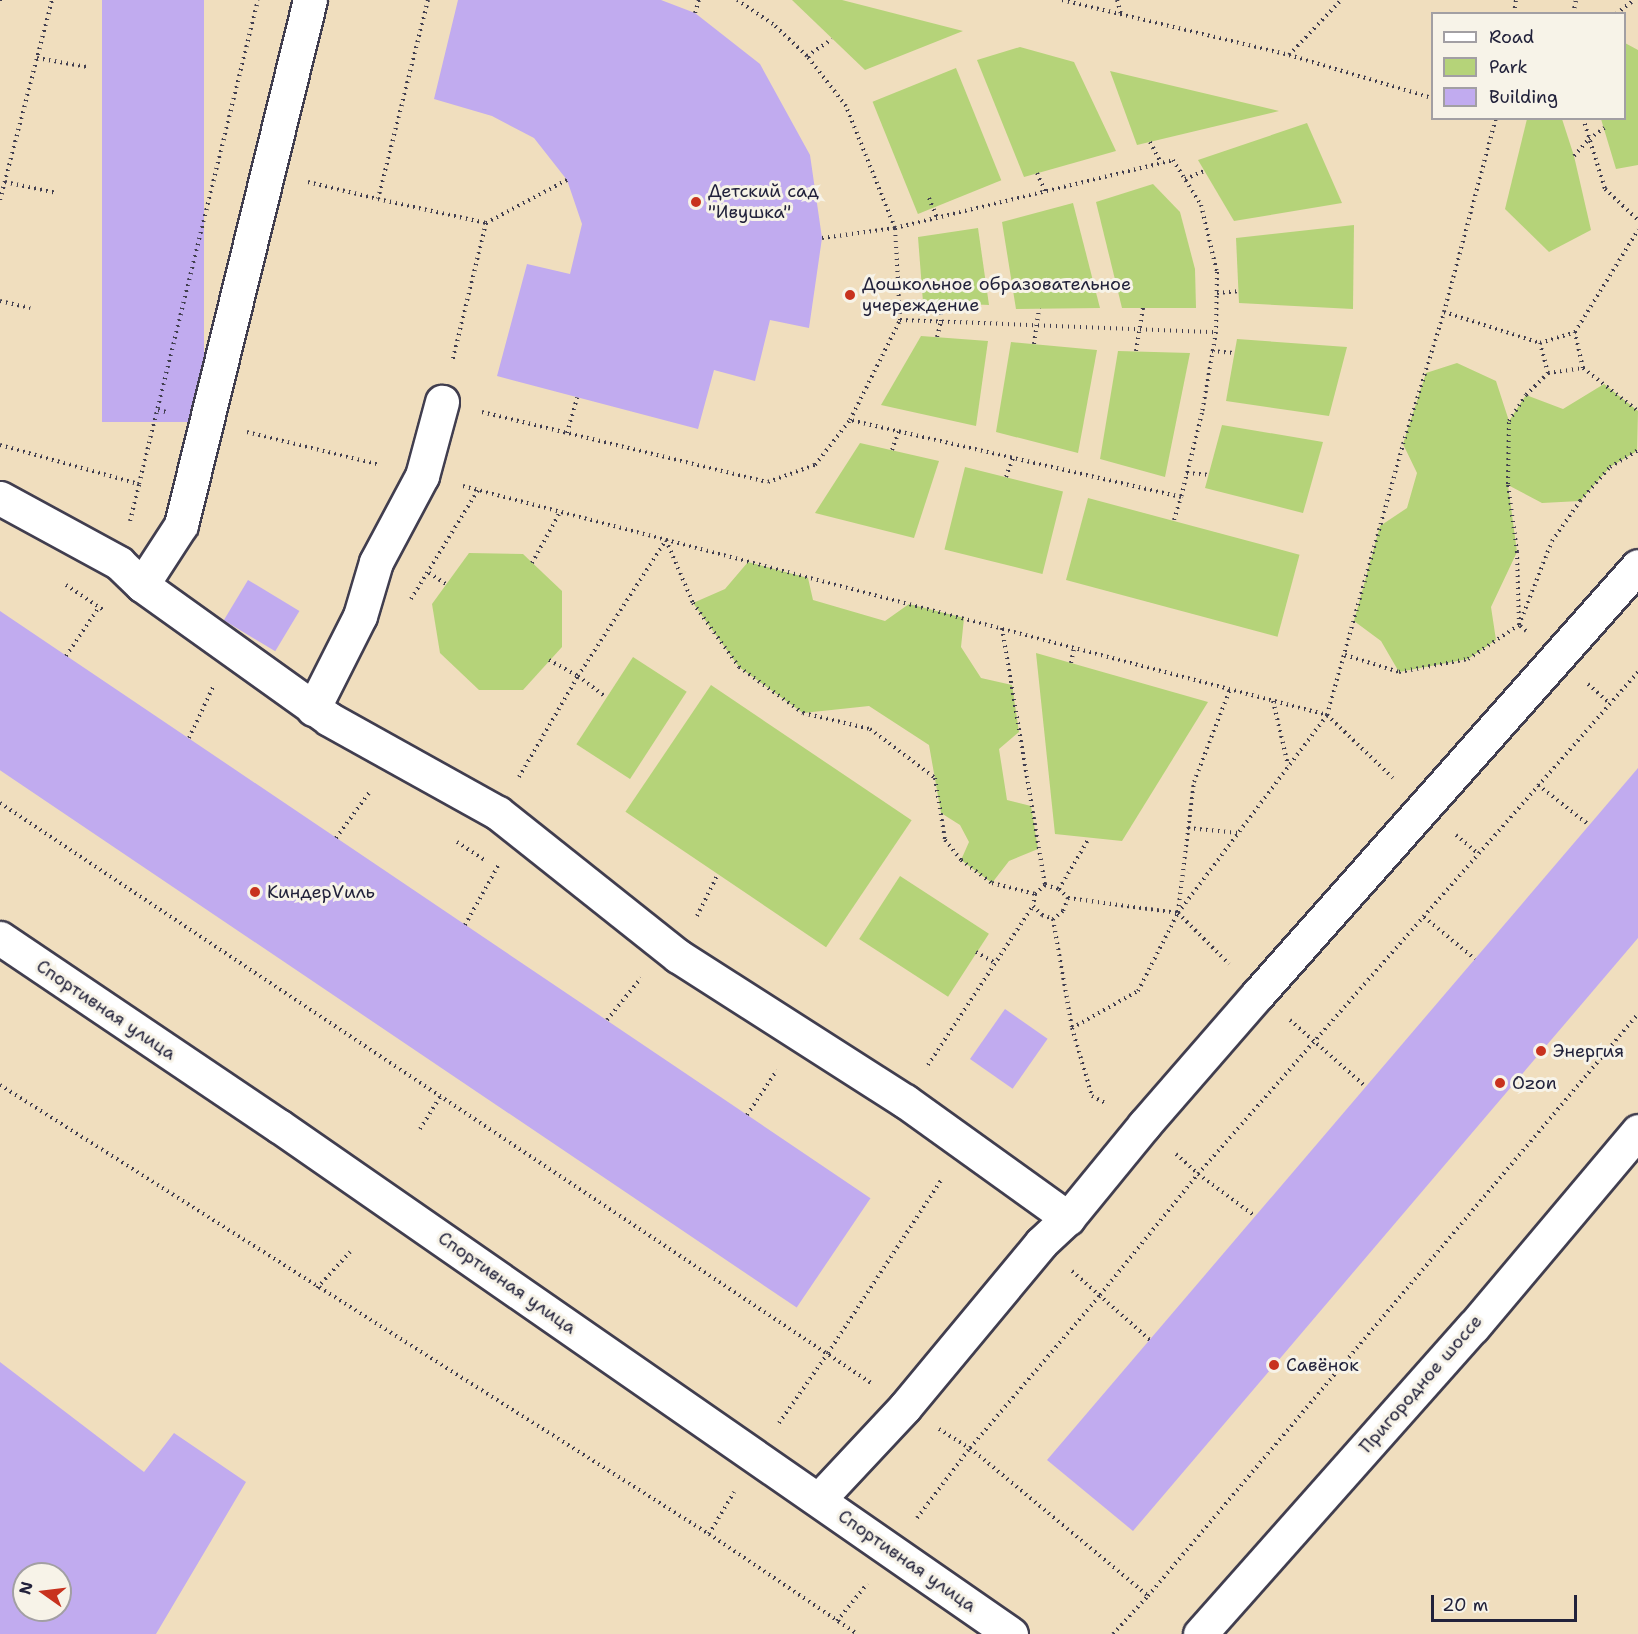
<!DOCTYPE html>
<meta charset="utf-8">
<style>
body{margin:0}
#map{position:relative;width:1638px;height:1634px;overflow:hidden;background:#f0debe;font-family:"Shantell Sans",sans-serif}
div>[style]{position:absolute}
[style*='--x']{left:calc(var(--x)*1px);top:calc(var(--y)*1px);width:calc(var(--w)*1px);rotate:calc(var(--a)*1deg)}
.green>*{inset:0;background:#b5d379;transform-origin:0 0}
.building>*{inset:0;background:#c1abef;transform-origin:0 0}
.path>*{height:4px;margin-top:-2px;transform-origin:0;background:repeating-linear-gradient(90deg,#413e4f 0 1.5px,transparent 0 6px)}
.roads{filter:drop-shadow(2px 0 #413e4f) drop-shadow(-2px 0 #413e4f) drop-shadow(0 2px #413e4f) drop-shadow(0 -2px #413e4f)}
.minor>*{height:33px;margin:-16.5px;padding:0 16.5px;transform-origin:16.5px;border-radius:16.5px;background:#fff}
.dots>*{width:16px;height:16px;translate:-50% -50%;box-sizing:border-box;border:3px solid #f7f3e8;border-radius:50%}
span{translate:-50% -50%;white-space:nowrap;text-align:center;line-height:1.15;-webkit-text-stroke:6px #f7f3e8;paint-order:stroke}
.poi-label{font-size:18px;color:#22223b}
.left{translate:0 -50%;text-align:left}
.street-label{font-size:18px;color:#22223b}
.legend{position:absolute;left:1431px;top:12px;width:195px;height:108px;box-sizing:border-box;background:#f7f3e8;border:2px solid #a29fa3;margin:0;padding:8px 10px;list-style:none;font-size:18px;color:#22223b}
.legend li{display:flex;align-items:center;gap:12px;height:30px}
.legend b{width:30px;border:2px solid #a29fa3}
.north{position:absolute;left:12px;top:1562px;width:60px;height:60px;box-sizing:border-box;background:#f7f3e8;border:2px solid #a29fa3;border-radius:50%;rotate:284deg;font-size:16px;font-weight:700;line-height:24px;text-align:center;color:#22223b}
.north::after{content:'';display:block;margin:auto;width:21px;height:27px;background:#c8321e;clip-path:polygon(50% 0,100% 100%,50% 72%,0 100%)}
.scale{position:absolute;left:1431px;top:1595px;width:146px;height:27px;box-sizing:border-box;border:3px solid #22223b;border-top:0;padding-left:8px;font-size:18px;line-height:21px;white-space:nowrap;color:#22223b;-webkit-text-stroke:4px #f7f3e8;paint-order:stroke}
</style>
<div id="map">
<div class="green">
<div style="clip-path:polygon(792px 0,842px 0,963px 31px,865px 70px)"></div>
<div style="clip-path:polygon(1625px 43px,1638px 50px,1638px 165px,1616px 169px,1601px 119px,1624px 118px)"></div>
<div style="clip-path:polygon(1020px 47px,1074px 62px,1116px 151px,1024px 177px,977px 60px)"></div>
<div style="left:956px;top:68px;width:121px;height:90px;rotate:68deg"></div>
<div style="clip-path:polygon(1110px 71px,1279px 111px,1137px 145px)"></div>
<div style="clip-path:polygon(1527px 119px,1562px 119px,1574px 156px,1591px 230px,1549px 252px,1505px 209px)"></div>
<div style="clip-path:polygon(1307px 123px,1342px 203px,1234px 221px,1198px 160px)"></div>
<div style="clip-path:polygon(1153px 184px,1180px 212px,1195px 269px,1196px 308px,1122px 308px,1096px 202px)"></div>
<div style="clip-path:polygon(1073px 203px,1100px 308px,1016px 309px,1002px 222px)"></div>
<div style="clip-path:polygon(1354px 225px,1353px 309px,1239px 303px,1236px 238px)"></div>
<div style="clip-path:polygon(978px 228px,989px 305px,923px 302px,918px 237px)"></div>
<div style="clip-path:polygon(921px 336px,988px 341px,976px 426px,881px 405px)"></div>
<div style="clip-path:polygon(1237px 339px,1347px 347px,1329px 416px,1226px 401px)"></div>
<div style="clip-path:polygon(1011px 342px,1097px 350px,1078px 453px,996px 432px)"></div>
<div style="clip-path:polygon(1118px 351px,1190px 353px,1165px 477px,1100px 459px)"></div>
<div style="clip-path:polygon(1457px 363px,1496px 381px,1509px 421px,1526px 395px,1563px 409px,1604px 384px,1638px 411px,1637px 451px,1610px 467px,1580px 501px,1542px 503px,1508px 485px,1517px 552px,1491px 607px,1496px 640px,1468px 659px,1399px 672px,1381px 641px,1354px 621px,1380px 526px,1407px 508px,1417px 473px,1403px 444px,1426px 373px)"></div>
<div style="clip-path:polygon(1222px 425px,1323px 442px,1303px 513px,1205px 488px)"></div>
<div style="clip-path:polygon(860px 443px,939px 461px,914px 538px,815px 513px)"></div>
<div style="left:965px;top:467px;width:101px;height:85px;rotate:14deg"></div>
<div style="left:1088px;top:498px;width:219px;height:85px;rotate:15deg"></div>
<div style="clip-path:polygon(469px 553px,523px 554px,562px 591px,562px 647px,523px 690px,479px 690px,440px 653px,432px 604px)"></div>
<div style="clip-path:polygon(748px 562px,808px 578px,813px 600px,885px 621px,909px 604px,964px 618px,961px 647px,981px 678px,1012px 685px,1019px 732px,999px 749px,1007px 800px,1031px 806px,1038px 849px,1009px 861px,992px 883px,961px 860px,969px 842px,960px 825px,941px 813px,929px 745px,869px 706px,803px 713px,739px 667px,693px 603px,725px 589px)"></div>
<div style="clip-path:polygon(1036px 653px,1208px 702px,1122px 841px,1055px 834px)"></div>
<div style="left:633px;top:657px;width:64px;height:104px;rotate:33deg"></div>
<div style="left:711px;top:685px;width:242px;height:153px;rotate:34deg"></div>
<div style="left:900px;top:876px;width:106px;height:75px;rotate:33deg"></div>
</div>
<div class="building">
<div style="left:102px;top:0;width:102px;height:422px"></div>
<div style="clip-path:polygon(458px 0,661px 0,695px 13px,760px 64px,810px 155px,822px 238px,809px 328px,770px 320px,755px 381px,714px 370px,698px 429px,497px 376px,527px 264px,570px 274px,582px 224px,567px 180px,534px 138px,492px 116px,434px 99px)"></div>
<div style="left:248px;top:580px;width:60px;height:47px;rotate:31deg"></div>
<div style="left:0;top:611px;width:1050px;height:132px;rotate:34deg"></div>
<div style="clip-path:polygon(1638px 768px,1638px 938px,1133px 1531px,1047px 1460px)"></div>
<div style="left:1005px;top:1009px;width:52px;height:61px;rotate:35deg"></div>
<div style="clip-path:polygon(evenodd,0 1362px,144px 1472px,174px 1433px,246px 1482px,156px 1634px,0 1634px,0 1362px,24px 1574px,60px 1574px,60px 1610px,24px 1610px,24px 1574px)"></div>
</div>
<div class="path">
<div style="--x:428;--y:0;--w:205;--a:104.1"></div>
<div style="--x:378;--y:199;--w:111;--a:12.5"></div>
<div style="--x:486;--y:223;--w:143;--a:103.7"></div>
<div style="--x:1062;--y:0;--w:234;--a:13.6"></div>
<div style="--x:1289;--y:55;--w:149;--a:16.7"></div>
<div style="--x:1117;--y:0;--w:15;--a:74"></div>
<div style="--x:0;--y:1;--w:1;--a:-90"></div>
<div style="--x:695;--y:13;--w:14;--a:-73"></div>
<div style="--x:1514;--y:14;--w:14;--a:-82"></div>
<div style="--x:1573;--y:14;--w:14;--a:-78"></div>
<div style="--x:1616;--y:14;--w:23;--a:-38"></div>
<div style="--x:1289;--y:55;--w:76;--a:-46.6"></div>
<div style="--x:807;--y:56;--w:30;--a:-34"></div>
<div style="--x:37;--y:58;--w:51;--a:10.2"></div>
<div style="--x:1583;--y:118;--w:74;--a:72.8"></div>
<div style="--x:1605;--y:189;--w:45;--a:43.2"></div>
<div style="--x:1150;--y:142;--w:24;--a:62"></div>
<div style="--x:1574;--y:156;--w:23;--a:-49"></div>
<div style="--x:1589;--y:139;--w:19;--a:-36"></div>
<div style="--x:1037;--y:173;--w:20;--a:66"></div>
<div style="--x:1185;--y:179;--w:21;--a:-23"></div>
<div style="--x:5;--y:182;--w:53;--a:11.9"></div>
<div style="--x:308;--y:182;--w:72;--a:13.7"></div>
<div style="--x:929;--y:198;--w:22;--a:68"></div>
<div style="--x:0;--y:200;--w:207;--a:-75.4"></div>
<div style="--x:486;--y:223;--w:92;--a:-28"></div>
<div style="--x:822;--y:238;--w:74;--a:-7.8"></div>
<div style="--x:895;--y:228;--w:286;--a:-13.7"></div>
<div style="--x:1173;--y:160;--w:53;--a:58.1"></div>
<div style="--x:1201;--y:205;--w:69;--a:76.6"></div>
<div style="--x:1217;--y:272;--w:60;--a:91"></div>
<div style="--x:1216;--y:332;--w:82;--a:99.8"></div>
<div style="--x:1202;--y:413;--w:87;--a:104"></div>
<div style="--x:1181;--y:497;--w:340;--a:-166.9"></div>
<div style="--x:1217;--y:293;--w:21;--a:-5"></div>
<div style="--x:0;--y:301;--w:31;--a:13"></div>
<div style="--x:1444;--y:312;--w:101;--a:17.9"></div>
<div style="--x:1540;--y:343;--w:37;--a:-17"></div>
<div style="--x:900;--y:320;--w:316;--a:2.2"></div>
<div style="--x:937;--y:337;--w:16;--a:-76"></div>
<div style="--x:941;--y:321;--w:18;--a:-90"></div>
<div style="--x:1034;--y:344;--w:36;--a:-82"></div>
<div style="--x:1136;--y:351;--w:44;--a:-80.8"></div>
<div style="--x:1212;--y:351;--w:22;--a:5"></div>
<div style="--x:1583;--y:368;--w:37;--a:-103"></div>
<div style="--x:1575;--y:332;--w:120;--a:-58.3"></div>
<div style="--x:1548;--y:373;--w:35;--a:-8"></div>
<div style="--x:1583;--y:368;--w:70;--a:38"></div>
<div style="--x:158;--y:410;--w:9;--a:13"></div>
<div style="--x:482;--y:412;--w:294;--a:13.8"></div>
<div style="--x:768;--y:482;--w:50;--a:-19.9"></div>
<div style="--x:815;--y:465;--w:57;--a:-52.1"></div>
<div style="--x:850;--y:420;--w:112;--a:-63.4"></div>
<div style="--x:900;--y:320;--w:92;--a:-93.1"></div>
<div style="--x:895;--y:228;--w:131;--a:-111.9"></div>
<div style="--x:846;--y:106;--w:63;--a:-128"></div>
<div style="--x:807;--y:56;--w:47;--a:-136.7"></div>
<div style="--x:773;--y:24;--w:43;--a:-146.3"></div>
<div style="--x:247;--y:432;--w:137;--a:13.9"></div>
<div style="--x:567;--y:433;--w:37;--a:-74"></div>
<div style="--x:0;--y:445;--w:144;--a:15.7"></div>
<div style="--x:139;--y:484;--w:498;--a:-76.2"></div>
<div style="--x:892;--y:450;--w:20;--a:-70"></div>
<div style="--x:1187;--y:473;--w:21;--a:5"></div>
<div style="--x:1006;--y:477;--w:20;--a:-70"></div>
<div style="--x:463;--y:486;--w:894;--a:14.84"></div>
<div style="--x:1327;--y:715;--w:281;--a:-74.3"></div>
<div style="--x:1403;--y:444;--w:138;--a:-72.7"></div>
<div style="--x:1444;--y:312;--w:201;--a:-75"></div>
<div style="--x:1174;--y:520;--w:24;--a:-73"></div>
<div style="--x:130;--y:521;--w:38;--a:-76"></div>
<div style="--x:666;--y:540;--w:69;--a:66.8"></div>
<div style="--x:693;--y:603;--w:79;--a:54.3"></div>
<div style="--x:739;--y:667;--w:79;--a:35.7"></div>
<div style="--x:803;--y:713;--w:69;--a:13.4"></div>
<div style="--x:870;--y:729;--w:81;--a:37"></div>
<div style="--x:935;--y:778;--w:63;--a:80.8"></div>
<div style="--x:945;--y:840;--w:26;--a:51"></div>
<div style="--x:961;--y:860;--w:39;--a:37"></div>
<div style="--x:992;--y:883;--w:44;--a:14.3"></div>
<div style="--x:532;--y:563;--w:58;--a:-61.2"></div>
<div style="--x:429;--y:573;--w:20;--a:33"></div>
<div style="--x:66;--y:585;--w:47;--a:33.7"></div>
<div style="--x:411;--y:599;--w:128;--a:-58.4"></div>
<div style="--x:1002;--y:628;--w:261;--a:80.5"></div>
<div style="--x:1045;--y:885;--w:13;--a:138"></div>
<div style="--x:1035;--y:894;--w:12;--a:99"></div>
<div style="--x:1526;--y:631;--w:9;--a:-139"></div>
<div style="--x:1519;--y:625;--w:73;--a:-91.6"></div>
<div style="--x:1517;--y:552;--w:69;--a:-97.5"></div>
<div style="--x:1508;--y:484;--w:63;--a:-89.1"></div>
<div style="--x:1509;--y:421;--w:31;--a:-57"></div>
<div style="--x:1526;--y:395;--w:31;--a:-45"></div>
<div style="--x:1548;--y:373;--w:31;--a:-105"></div>
<div style="--x:1345;--y:655;--w:57;--a:17.5"></div>
<div style="--x:1399;--y:672;--w:70;--a:-10.7"></div>
<div style="--x:1468;--y:659;--w:61;--a:-33.7"></div>
<div style="--x:1519;--y:625;--w:90;--a:-68.6"></div>
<div style="--x:1552;--y:541;--w:49;--a:-55"></div>
<div style="--x:1580;--y:501;--w:45;--a:-48.6"></div>
<div style="--x:1610;--y:467;--w:33;--a:-31"></div>
<div style="--x:66;--y:656;--w:59;--a:-56"></div>
<div style="--x:549;--y:660;--w:33;--a:29"></div>
<div style="--x:578;--y:676;--w:35;--a:37"></div>
<div style="--x:1071;--y:663;--w:15;--a:-79"></div>
<div style="--x:1588;--y:684;--w:30;--a:42"></div>
<div style="--x:1273;--y:701;--w:66;--a:76.8"></div>
<div style="--x:189;--y:738;--w:56;--a:-64.8"></div>
<div style="--x:519;--y:777;--w:117;--a:-59.7"></div>
<div style="--x:578;--y:676;--w:162;--a:-57.1"></div>
<div style="--x:1538;--y:785;--w:65;--a:38.1"></div>
<div style="--x:0;--y:803;--w:1046;--a:33.66"></div>
<div style="--x:1188;--y:828;--w:50;--a:5.7"></div>
<div style="--x:1456;--y:835;--w:30;--a:40"></div>
<div style="--x:336;--y:838;--w:59;--a:-53.9"></div>
<div style="--x:457;--y:842;--w:35;--a:33"></div>
<div style="--x:1045;--y:885;--w:15;--a:16"></div>
<div style="--x:1059;--y:889;--w:13;--a:45"></div>
<div style="--x:1068;--y:898;--w:111;--a:7.8"></div>
<div style="--x:1178;--y:913;--w:72;--a:45"></div>
<div style="--x:1059;--y:889;--w:59;--a:-59.5"></div>
<div style="--x:1068;--y:898;--w:14;--a:111"></div>
<div style="--x:1063;--y:911;--w:13;--a:141"></div>
<div style="--x:1053;--y:919;--w:111;--a:80.1"></div>
<div style="--x:1072;--y:1028;--w:71;--a:73.6"></div>
<div style="--x:1092;--y:1096;--w:17;--a:28"></div>
<div style="--x:1178;--y:912;--w:131;--a:-83"></div>
<div style="--x:1194;--y:782;--w:100;--a:-68.8"></div>
<div style="--x:697;--y:916;--w:47;--a:-63.4"></div>
<div style="--x:1424;--y:917;--w:66;--a:39.5"></div>
<div style="--x:465;--y:925;--w:68;--a:-60.8"></div>
<div style="--x:976;--y:952;--w:22;--a:30"></div>
<div style="--x:607;--y:1020;--w:54;--a:-51"></div>
<div style="--x:1290;--y:1020;--w:101;--a:41.4"></div>
<div style="--x:1072;--y:1028;--w:76;--a:-29.3"></div>
<div style="--x:1138;--y:991;--w:88;--a:-62.9"></div>
<div style="--x:1178;--y:913;--w:248;--a:-53"></div>
<div style="--x:1327;--y:715;--w:91;--a:43.7"></div>
<div style="--x:928;--y:1065;--w:191;--a:-56.6"></div>
<div style="--x:1033;--y:906;--w:13;--a:45"></div>
<div style="--x:1042;--y:915;--w:12;--a:20"></div>
<div style="--x:0;--y:1085;--w:839;--a:32.35"></div>
<div style="--x:709;--y:1534;--w:179;--a:34"></div>
<div style="--x:747;--y:1115;--w:54;--a:-56.3"></div>
<div style="--x:420;--y:1129;--w:39;--a:-58"></div>
<div style="--x:1176;--y:1154;--w:30;--a:42"></div>
<div style="--x:1198;--y:1174;--w:71;--a:36.4"></div>
<div style="--x:1072;--y:1271;--w:104;--a:41.5"></div>
<div style="--x:317;--y:1288;--w:49;--a:-47.5"></div>
<div style="--x:779;--y:1423;--w:85;--a:-55"></div>
<div style="--x:828;--y:1353;--w:207;--a:-56.8"></div>
<div style="--x:939;--y:1429;--w:36;--a:32"></div>
<div style="--x:970;--y:1448;--w:231;--a:39.7"></div>
<div style="--x:1148;--y:1596;--w:761;--a:-49.91"></div>
<div style="--x:917;--y:1518;--w:88;--a:-52.9"></div>
<div style="--x:970;--y:1448;--w:201;--a:-49.6"></div>
<div style="--x:1100;--y:1295;--w:156;--a:-51"></div>
<div style="--x:1198;--y:1174;--w:668;--a:-48.77"></div>
<div style="--x:709;--y:1534;--w:49;--a:-59.2"></div>
<div style="--x:837;--y:1621;--w:48;--a:-51"></div>
<div style="--x:1113;--y:1634;--w:52;--a:-47.4"></div>
</div>
<div class="roads">
<div class="minor">
<div style="--x:0;--y:498;--w:136;--a:28.6"></div>
<div style="--x:119;--y:563;--w:32;--a:44"></div>
<div style="--x:142;--y:585;--w:230;--a:35.6"></div>
<div style="--x:329;--y:719;--w:193;--a:29.1"></div>
<div style="--x:498;--y:813;--w:230;--a:38.5"></div>
<div style="--x:678;--y:956;--w:269;--a:32.6"></div>
<div style="--x:905;--y:1101;--w:201;--a:35.7"></div>
<div style="--x:142;--y:585;--w:72;--a:-57"></div>
<div style="--x:181;--y:525;--w:541;--a:-76.2"></div>
<div style="--x:313;--y:709;--w:104;--a:-63.2"></div>
<div style="--x:360;--y:616;--w:56;--a:-73.5"></div>
<div style="--x:376;--y:562;--w:98;--a:-61.9"></div>
<div style="--x:422;--y:476;--w:77;--a:-74.9"></div>
<div style="--x:0;--y:938;--w:336;--a:34"></div>
<div style="--x:279;--y:1126;--w:891;--a:34.76"></div>
<div style="--x:819;--y:1499;--w:126;--a:-46.9"></div>
<div style="--x:905;--y:1407;--w:213;--a:-50.3"></div>
<div style="--x:1041;--y:1243;--w:37;--a:-43"></div>
<div style="--x:1068;--y:1218;--w:120;--a:-50.7"></div>
<div style="--x:1144;--y:1125;--w:174;--a:-49"></div>
<div style="--x:1258;--y:994;--w:572;--a:-48.4"></div>
<div style="--x:1200;--y:1634;--w:411;--a:-48.4"></div>
<div style="--x:1473;--y:1327;--w:256;--a:-49.9"></div>
</div>
</div>
<div class="dots">
<div style="left:696px;top:202px;background:#c8321e"></div>
<div style="left:850px;top:295px;background:#c8321e"></div>
<div style="left:255px;top:892px;background:#c8321e"></div>
<div style="left:1541px;top:1051px;background:#c8321e"></div>
<div style="left:1500px;top:1083px;background:#c8321e"></div>
<div style="left:1274px;top:1365px;background:#c8321e"></div>
</div>
<div class="poi-label">
<span class="left" style="left:708px;top:202px">Детский сад<br>"Ивушка"</span>
<span class="left" style="left:862px;top:295px">Дошкольное образовательное<br>учереждение</span>
<span class="left" style="left:267px;top:892px">КиндерVиль</span>
<span class="left" style="left:1553px;top:1051px">Энергия</span>
<span class="left" style="left:1512px;top:1083px">Ozon</span>
<span class="left" style="left:1286px;top:1365px">Савёнок</span>
</div>
<div class="street-label">
<span style="left:106px;top:1010px;rotate:34deg">Спортивная улица</span>
<span style="left:507px;top:1283px;rotate:35deg">Спортивная улица</span>
<span style="left:1421px;top:1384px;rotate:-49deg">Пригородное шоссе</span>
<span style="left:907px;top:1561px;rotate:35deg">Спортивная улица</span>
</div>
<ul class="legend">
<li><b style="height:8px;background:#fff"></b>Road</li>
<li><b style="height:16px;background:#b5d379"></b>Park</li>
<li><b style="height:16px;background:#c1abef"></b>Building</li>
</ul>
<div class="north">N</div>
<div class="scale">20 m</div>
</div>
